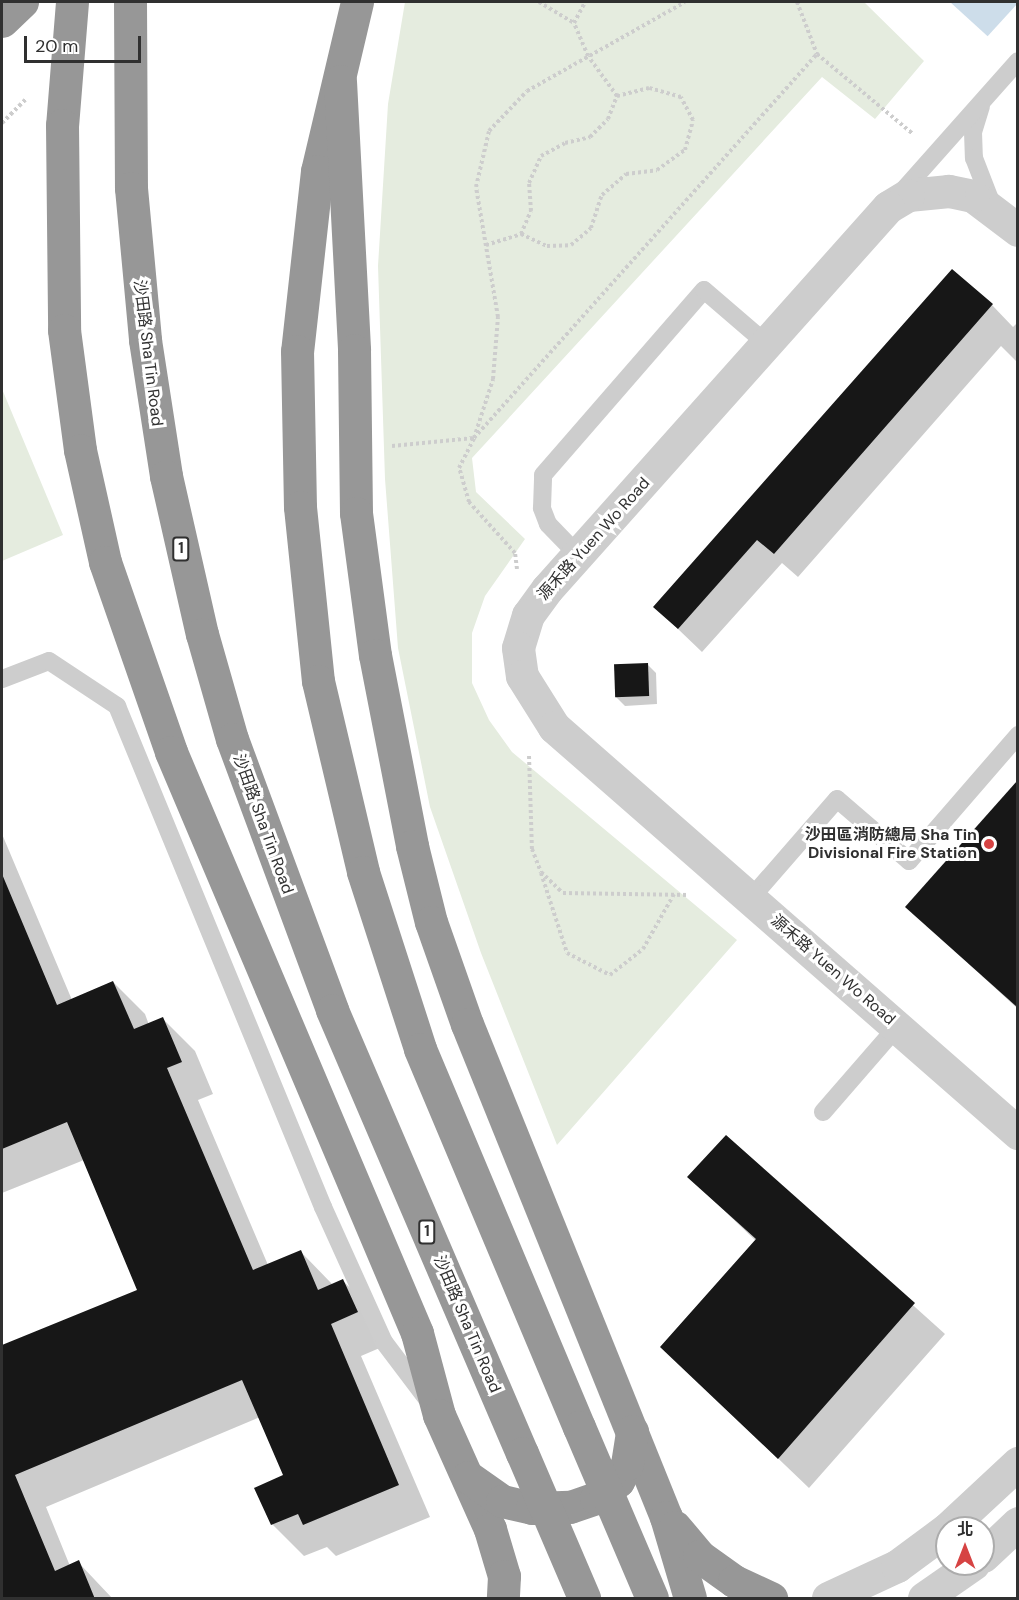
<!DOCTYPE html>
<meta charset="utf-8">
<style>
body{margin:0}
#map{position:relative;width:1019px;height:1600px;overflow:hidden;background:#fff;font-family:"DM Sans","Noto Sans TC",sans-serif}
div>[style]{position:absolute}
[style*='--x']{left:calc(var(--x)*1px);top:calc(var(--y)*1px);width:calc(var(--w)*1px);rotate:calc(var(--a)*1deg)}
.green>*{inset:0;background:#e5ecdf}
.water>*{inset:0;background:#cdddea}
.pier>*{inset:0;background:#fff}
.shadow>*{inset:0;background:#0003}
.building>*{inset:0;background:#171717;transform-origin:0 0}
.path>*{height:4px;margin-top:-2px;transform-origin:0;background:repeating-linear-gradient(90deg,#cdcdcd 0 3px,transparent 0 6px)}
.service>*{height:18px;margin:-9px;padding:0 9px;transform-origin:9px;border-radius:9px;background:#cdcdcd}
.minor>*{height:33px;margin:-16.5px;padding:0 16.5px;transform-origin:16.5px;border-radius:16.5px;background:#cdcdcd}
.motorway>*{height:33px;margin:-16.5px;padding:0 16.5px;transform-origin:16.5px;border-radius:16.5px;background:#979797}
.motorway-bridge>*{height:33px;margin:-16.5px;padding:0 16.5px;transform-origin:16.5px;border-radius:16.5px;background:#979797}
.dots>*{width:16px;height:16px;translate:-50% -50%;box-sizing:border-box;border:3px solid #fff;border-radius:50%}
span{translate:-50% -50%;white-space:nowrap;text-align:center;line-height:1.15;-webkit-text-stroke:6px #fff;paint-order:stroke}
.shield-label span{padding:2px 4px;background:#fff;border:2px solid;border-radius:4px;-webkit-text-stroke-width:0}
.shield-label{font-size:15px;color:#303030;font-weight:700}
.street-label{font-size:16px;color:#303030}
.poi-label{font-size:16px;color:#303030;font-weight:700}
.right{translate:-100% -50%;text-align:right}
.frame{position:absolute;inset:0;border:3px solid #303030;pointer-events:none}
.north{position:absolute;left:935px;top:1516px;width:60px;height:60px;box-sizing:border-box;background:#fff;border:2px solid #acacac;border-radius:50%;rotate:0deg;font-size:16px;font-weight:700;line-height:24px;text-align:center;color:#303030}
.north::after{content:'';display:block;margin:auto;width:21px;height:27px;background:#d64343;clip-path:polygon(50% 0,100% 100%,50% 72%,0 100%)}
.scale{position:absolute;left:24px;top:36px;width:117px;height:27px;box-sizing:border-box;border:3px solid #303030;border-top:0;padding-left:8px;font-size:18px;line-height:21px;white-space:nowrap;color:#303030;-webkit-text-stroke:4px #fff;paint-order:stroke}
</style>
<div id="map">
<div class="green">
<div style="clip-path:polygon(405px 2px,864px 2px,924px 61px,875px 119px,822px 77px,472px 458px,476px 492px,525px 539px,485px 596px,472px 633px,472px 683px,489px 720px,512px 752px,737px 940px,557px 1145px,481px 953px,430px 807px,398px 648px,385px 479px,378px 266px,388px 104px)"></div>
<div style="clip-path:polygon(2px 389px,63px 535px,2px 561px)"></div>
</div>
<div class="water">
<div style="clip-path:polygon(950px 2px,1017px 2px,1017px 63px)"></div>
</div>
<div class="pier">
<div style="clip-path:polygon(1018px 3px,1018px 66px,986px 38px)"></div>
</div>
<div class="shadow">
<div style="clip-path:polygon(992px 305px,1013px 327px,1018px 322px,1018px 363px,1001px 346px,798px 577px,782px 563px,702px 652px,655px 607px)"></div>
<div style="clip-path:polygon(647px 664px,656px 673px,657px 704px,625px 706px,616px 697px)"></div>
<div style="clip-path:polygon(1018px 783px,1018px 1009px,907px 907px)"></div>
<div style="clip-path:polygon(2px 834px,72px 1000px,113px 982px,145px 1014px,149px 1025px,163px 1019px,195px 1051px,213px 1094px,198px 1100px,268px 1265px,301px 1252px,333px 1285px,343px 1281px,375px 1312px,389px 1344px,361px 1356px,430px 1517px,336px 1556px,327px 1547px,304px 1556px,272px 1524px,285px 1476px,260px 1417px,46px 1507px,70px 1566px,78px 1562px,112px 1598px,2px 1598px,2px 1347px,139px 1291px,84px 1160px,2px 1193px)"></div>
<div style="clip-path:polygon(726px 1137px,945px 1334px,809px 1488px,693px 1377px,756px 1241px,689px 1177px)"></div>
</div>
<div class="building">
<div style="clip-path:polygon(952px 269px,993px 304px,774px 554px,757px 540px,678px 629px,653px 607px)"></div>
<div style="left:648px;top:663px;width:33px;height:34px;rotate:88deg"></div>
<div style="clip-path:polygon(1017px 781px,1017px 1007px,905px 907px)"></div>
<div style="clip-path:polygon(2px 874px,57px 1005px,113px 981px,134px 1029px,163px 1017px,182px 1062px,167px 1068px,253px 1270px,301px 1250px,318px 1290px,343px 1279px,358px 1312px,331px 1324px,399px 1485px,303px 1525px,298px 1514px,271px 1525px,254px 1488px,283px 1475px,242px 1380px,15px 1475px,55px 1571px,79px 1560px,95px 1599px,2px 1599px,2px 1345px,137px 1290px,67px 1122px,2px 1149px)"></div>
<div style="clip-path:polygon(726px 1135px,915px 1303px,778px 1459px,660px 1347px,756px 1239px,687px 1177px)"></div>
</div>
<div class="path">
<div style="--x:539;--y:2;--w:41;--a:31"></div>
<div style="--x:797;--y:2;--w:56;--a:69"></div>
<div style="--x:2;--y:123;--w:35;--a:-45"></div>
<div style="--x:521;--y:234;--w:25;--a:-67"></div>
<div style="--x:531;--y:211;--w:28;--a:-94"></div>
<div style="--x:529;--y:183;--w:30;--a:-66"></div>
<div style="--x:541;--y:156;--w:27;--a:-28"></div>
<div style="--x:565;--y:143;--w:26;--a:-13"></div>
<div style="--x:590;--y:137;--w:25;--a:-45"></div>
<div style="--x:608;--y:119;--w:25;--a:-69"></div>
<div style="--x:486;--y:245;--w:37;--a:-17"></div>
<div style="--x:521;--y:234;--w:29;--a:25"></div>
<div style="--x:547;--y:246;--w:24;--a:-2"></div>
<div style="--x:571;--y:245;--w:26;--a:-40"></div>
<div style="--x:591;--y:228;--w:35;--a:-72"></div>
<div style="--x:602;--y:195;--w:32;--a:-41"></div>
<div style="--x:626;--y:174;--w:31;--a:-7"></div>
<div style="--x:657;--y:170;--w:34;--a:-36"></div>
<div style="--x:685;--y:150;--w:31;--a:-75"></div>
<div style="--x:693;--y:120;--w:26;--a:-118"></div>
<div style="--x:681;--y:97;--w:33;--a:-164"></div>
<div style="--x:649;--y:88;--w:33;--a:166"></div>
<div style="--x:617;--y:96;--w:49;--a:-125.9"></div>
<div style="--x:588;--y:56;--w:36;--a:-113"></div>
<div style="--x:574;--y:23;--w:24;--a:-62"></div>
<div style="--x:392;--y:446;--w:82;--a:-5.6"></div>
<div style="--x:474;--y:438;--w:515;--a:-48.23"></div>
<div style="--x:817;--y:54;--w:125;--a:39.8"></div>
<div style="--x:517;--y:569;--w:16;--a:-97"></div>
<div style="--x:515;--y:553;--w:69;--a:-132"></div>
<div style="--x:469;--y:502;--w:35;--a:-106"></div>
<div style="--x:459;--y:468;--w:34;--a:-63"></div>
<div style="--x:474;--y:438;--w:62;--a:-72.1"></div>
<div style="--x:493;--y:379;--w:62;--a:-85.4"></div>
<div style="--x:498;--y:317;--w:132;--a:-99.6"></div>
<div style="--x:476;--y:187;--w:57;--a:-76.9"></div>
<div style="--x:489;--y:131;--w:55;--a:-46.5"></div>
<div style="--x:527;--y:91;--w:181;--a:-29.4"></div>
<div style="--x:529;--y:756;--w:93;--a:88.2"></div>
<div style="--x:532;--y:849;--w:25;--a:69"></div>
<div style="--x:541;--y:872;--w:30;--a:44"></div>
<div style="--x:563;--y:893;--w:126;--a:0.9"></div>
<div style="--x:541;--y:873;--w:84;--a:72"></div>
<div style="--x:567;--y:953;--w:48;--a:27.1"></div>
<div style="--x:610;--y:975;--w:42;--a:-38.2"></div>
<div style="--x:643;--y:949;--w:63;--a:-60.6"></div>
</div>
<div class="service">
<div style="--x:981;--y:106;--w:27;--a:107"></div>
<div style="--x:973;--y:132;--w:26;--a:88"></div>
<div style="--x:974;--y:158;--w:47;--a:68.9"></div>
<div style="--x:899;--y:195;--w:179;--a:-48.4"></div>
<div style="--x:578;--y:555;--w:43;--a:-134.1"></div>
<div style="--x:548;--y:524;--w:17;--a:-111"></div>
<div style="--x:542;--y:508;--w:33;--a:-88"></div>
<div style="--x:543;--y:475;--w:245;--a:-49"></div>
<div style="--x:704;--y:290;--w:84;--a:40.7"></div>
<div style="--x:2;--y:679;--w:50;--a:-21"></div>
<div style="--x:49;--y:661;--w:82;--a:33.5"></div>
<div style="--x:117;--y:706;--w:542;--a:67.65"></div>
<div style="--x:323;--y:1207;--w:148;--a:65.7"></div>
<div style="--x:384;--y:1342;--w:71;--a:53"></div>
<div style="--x:751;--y:898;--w:131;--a:-49"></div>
<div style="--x:837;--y:799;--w:95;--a:40.7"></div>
<div style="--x:909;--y:861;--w:167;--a:-49.1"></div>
<div style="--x:823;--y:1112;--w:113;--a:-49"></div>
</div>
<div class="minor">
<div style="--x:1018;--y:230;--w:56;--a:-142.9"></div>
<div style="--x:973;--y:196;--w:25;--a:-168"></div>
<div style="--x:949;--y:191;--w:41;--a:174.4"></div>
<div style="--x:908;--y:195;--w:23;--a:149"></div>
<div style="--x:888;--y:207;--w:512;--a:131.75"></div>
<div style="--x:547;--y:589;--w:32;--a:126"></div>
<div style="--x:528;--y:615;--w:34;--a:107"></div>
<div style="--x:518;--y:648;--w:28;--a:82"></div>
<div style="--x:522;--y:676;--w:60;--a:57.9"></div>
<div style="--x:554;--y:727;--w:617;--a:41.19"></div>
<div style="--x:948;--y:1528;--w:96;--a:-42.9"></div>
<div style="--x:983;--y:1556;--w:48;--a:-43.3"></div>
<div style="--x:828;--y:1598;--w:76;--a:-24.9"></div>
<div style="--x:897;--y:1566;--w:62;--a:-36.5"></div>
<div style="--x:924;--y:1598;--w:60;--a:-34.8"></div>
</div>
<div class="motorway">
<div style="--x:72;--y:2;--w:123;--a:94.6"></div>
<div style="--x:62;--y:125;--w:205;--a:89.4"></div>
<div style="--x:64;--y:330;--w:121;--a:82.4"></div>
<div style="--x:80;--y:450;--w:115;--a:77.4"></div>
<div style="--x:105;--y:562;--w:201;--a:70.8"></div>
<div style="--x:171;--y:752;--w:631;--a:67.05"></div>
<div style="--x:417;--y:1333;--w:85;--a:75"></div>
<div style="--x:439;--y:1415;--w:125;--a:65.9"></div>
<div style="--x:490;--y:1529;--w:49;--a:73.4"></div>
<div style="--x:504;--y:1576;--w:22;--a:93"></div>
<div style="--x:130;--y:2;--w:186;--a:89.7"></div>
<div style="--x:131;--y:188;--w:153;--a:84.7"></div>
<div style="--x:145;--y:340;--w:138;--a:81.2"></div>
<div style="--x:166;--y:476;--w:162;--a:77.2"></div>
<div style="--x:202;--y:634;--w:109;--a:74.1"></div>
<div style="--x:232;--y:739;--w:289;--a:69.7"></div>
<div style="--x:332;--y:1010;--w:482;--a:66.8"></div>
<div style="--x:357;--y:2;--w:174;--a:103.3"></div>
<div style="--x:317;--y:171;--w:181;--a:96.3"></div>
<div style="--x:297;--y:351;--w:156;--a:88.9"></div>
<div style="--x:300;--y:507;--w:175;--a:84.1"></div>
<div style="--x:318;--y:681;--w:196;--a:76.7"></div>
<div style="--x:363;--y:872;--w:186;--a:72.1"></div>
<div style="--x:420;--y:1049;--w:410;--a:67.2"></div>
<div style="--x:2;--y:21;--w:28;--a:-44"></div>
<div style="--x:340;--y:81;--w:269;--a:87"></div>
<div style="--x:354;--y:350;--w:163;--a:89.3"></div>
<div style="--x:356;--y:513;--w:143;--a:82.4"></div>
<div style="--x:375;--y:655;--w:195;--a:79"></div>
<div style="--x:412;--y:846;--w:78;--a:76"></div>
<div style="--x:431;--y:922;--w:108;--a:70.6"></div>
<div style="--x:467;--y:1024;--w:532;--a:68.02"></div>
<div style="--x:666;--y:1517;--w:84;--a:73.5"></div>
<div style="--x:468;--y:1477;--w:42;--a:35.2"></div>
<div style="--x:502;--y:1501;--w:31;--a:13"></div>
<div style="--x:532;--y:1508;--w:38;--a:-2"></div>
<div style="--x:570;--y:1507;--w:28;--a:-19"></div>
<div style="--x:596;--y:1498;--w:28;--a:-38"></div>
<div style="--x:618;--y:1481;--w:19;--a:-62"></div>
<div style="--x:627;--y:1464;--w:33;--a:-81"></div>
<div style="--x:675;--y:1527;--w:38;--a:50"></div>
<div style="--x:699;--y:1556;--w:43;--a:35.5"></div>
<div style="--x:734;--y:1581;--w:41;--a:24.7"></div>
</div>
<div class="motorway-bridge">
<div style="--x:579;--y:1427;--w:186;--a:66.9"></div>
<div style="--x:522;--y:1453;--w:158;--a:66.8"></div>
</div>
<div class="dots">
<div style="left:989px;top:844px;background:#d64343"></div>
</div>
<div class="shield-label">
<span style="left:181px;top:549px">1</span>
<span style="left:427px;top:1232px">1</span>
</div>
<div class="street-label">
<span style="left:148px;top:353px;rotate:83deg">沙田路 Sha Tin Road</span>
<span style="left:594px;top:539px;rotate:-48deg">源禾路 Yuen Wo Road</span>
<span style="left:263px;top:824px;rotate:70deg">沙田路 Sha Tin Road</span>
<span style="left:833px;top:970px;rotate:41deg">源禾路 Yuen Wo Road</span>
<span style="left:467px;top:1324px;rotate:67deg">沙田路 Sha Tin Road</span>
</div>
<div class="poi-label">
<span class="right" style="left:977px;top:844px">沙田區消防總局 Sha Tin<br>Divisional Fire Station</span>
</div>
<div class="frame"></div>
<div class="north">北</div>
<div class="scale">20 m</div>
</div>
